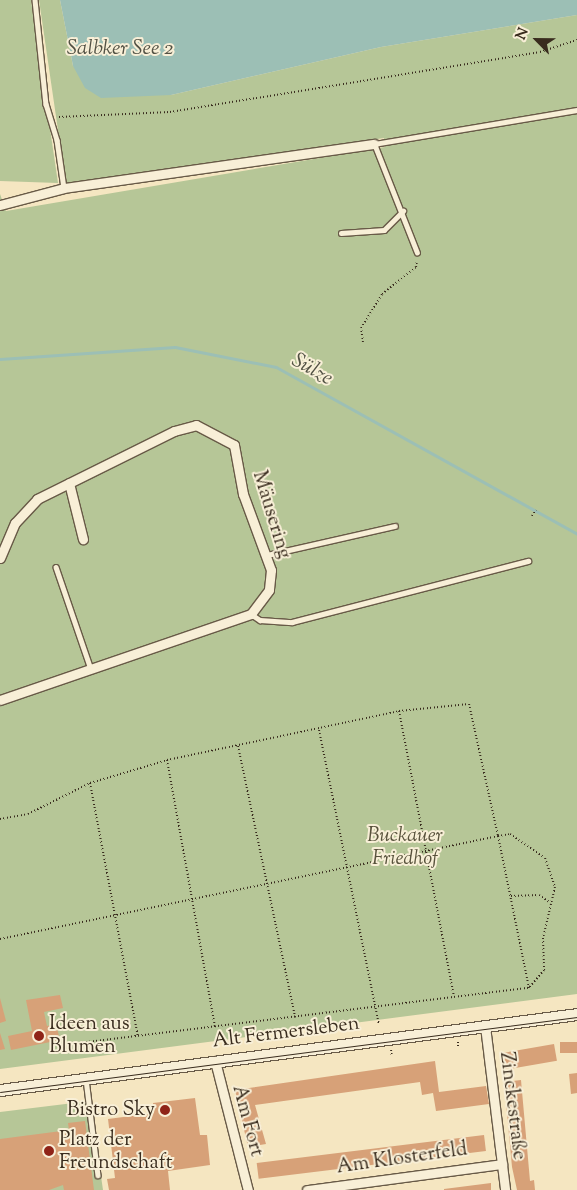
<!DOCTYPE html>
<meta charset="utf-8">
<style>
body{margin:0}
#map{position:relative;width:577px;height:1190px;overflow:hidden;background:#f5e6c1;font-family:"Sorts Mill Goudy",serif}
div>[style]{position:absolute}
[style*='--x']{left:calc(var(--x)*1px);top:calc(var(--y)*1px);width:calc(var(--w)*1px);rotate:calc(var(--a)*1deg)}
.green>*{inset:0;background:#b6c697}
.water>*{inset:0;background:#9cbfb5}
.stream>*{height:3px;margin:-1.5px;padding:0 1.5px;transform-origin:1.5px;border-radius:1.5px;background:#9cbfb5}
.building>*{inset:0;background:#d7a178;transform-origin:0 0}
.path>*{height:2px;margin-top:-1px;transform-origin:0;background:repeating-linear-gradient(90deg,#392c1e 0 1px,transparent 0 3.5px)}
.roads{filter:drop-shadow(1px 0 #685a47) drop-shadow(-1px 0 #685a47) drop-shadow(0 1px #685a47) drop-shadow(0 -1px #685a47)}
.lane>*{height:4.5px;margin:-2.25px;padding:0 2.25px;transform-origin:2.25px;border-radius:2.25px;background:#f8efd7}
.street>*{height:9px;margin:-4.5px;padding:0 4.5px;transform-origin:4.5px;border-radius:4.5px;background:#f8efd7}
.secondary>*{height:11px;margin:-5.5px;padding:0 5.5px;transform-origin:5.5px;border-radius:5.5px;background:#f8efd7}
.tram>*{height:1px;margin:-0.5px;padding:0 0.5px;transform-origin:0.5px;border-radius:0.5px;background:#392c1e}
.dots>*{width:14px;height:14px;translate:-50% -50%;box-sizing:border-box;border:2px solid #f8efd7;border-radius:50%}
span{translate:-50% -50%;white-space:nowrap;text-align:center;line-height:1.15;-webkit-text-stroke:4px #f8efd7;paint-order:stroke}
.street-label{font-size:20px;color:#392c1e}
.park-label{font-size:20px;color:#58523c;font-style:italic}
.poi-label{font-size:20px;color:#392c1e}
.left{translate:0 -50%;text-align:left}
.right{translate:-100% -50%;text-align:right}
.water-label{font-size:21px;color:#525144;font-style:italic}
.north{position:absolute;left:512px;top:15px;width:50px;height:50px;-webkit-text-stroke:4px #f8efd7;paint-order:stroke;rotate:293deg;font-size:14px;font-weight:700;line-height:20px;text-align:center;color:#392c1e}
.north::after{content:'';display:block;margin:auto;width:18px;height:22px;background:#392c1e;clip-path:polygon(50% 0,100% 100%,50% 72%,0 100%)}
</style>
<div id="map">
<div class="green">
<div style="clip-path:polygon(0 0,31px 0,58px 183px,0 181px)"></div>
<div style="clip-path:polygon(39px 0,60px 0,73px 66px,171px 95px,381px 47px,577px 15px,577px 994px,0 1069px,0 194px,6px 211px,385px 147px,384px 138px,66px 185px)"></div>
<div style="clip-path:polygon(90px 1101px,103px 1190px,0 1190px,0 1112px)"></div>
</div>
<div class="water">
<div style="clip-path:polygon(60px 0,577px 0,577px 15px,381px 47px,171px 95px,101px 98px,85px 88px,73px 66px)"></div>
</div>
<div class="stream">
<div style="--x:0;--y:359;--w:175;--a:-3.9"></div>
<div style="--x:175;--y:347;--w:103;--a:11.2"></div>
<div style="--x:276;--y:367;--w:344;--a:29"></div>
</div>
<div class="building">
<div style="clip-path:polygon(60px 995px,63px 1008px,44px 1012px,47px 1026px,56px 1024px,60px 1040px,11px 1050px,8px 1036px,32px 1031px,26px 1000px)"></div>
<div style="clip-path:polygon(0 998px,6px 1021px,0 1023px)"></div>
<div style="clip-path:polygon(0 1033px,5px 1049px,0 1050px)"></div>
<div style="left:577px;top:1042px;width:11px;height:17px;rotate:90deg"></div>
<div style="left:554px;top:1044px;width:17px;height:52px;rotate:80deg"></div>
<div style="clip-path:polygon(435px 1061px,439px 1092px,486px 1086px,489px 1104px,436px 1111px,433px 1093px,422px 1095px,420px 1082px,255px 1105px,266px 1144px,248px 1147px,235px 1090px)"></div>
<div style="clip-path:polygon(577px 1073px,577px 1093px,571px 1094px,569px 1074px)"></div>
<div style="clip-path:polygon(521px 1080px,530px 1181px,534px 1180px,535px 1190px,517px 1190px,512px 1167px,504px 1082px)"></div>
<div style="clip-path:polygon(195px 1098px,200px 1135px,207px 1135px,210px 1165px,168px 1171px,170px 1190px,109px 1190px,107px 1179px,115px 1178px,108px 1119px,154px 1113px,153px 1103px)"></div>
<div style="clip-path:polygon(85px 1121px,94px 1190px,64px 1190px,63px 1185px,49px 1190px,0 1190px,0 1139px,69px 1130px,68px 1123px)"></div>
<div style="left:484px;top:1135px;width:16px;height:229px;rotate:83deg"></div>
<div style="clip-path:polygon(491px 1183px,491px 1190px,444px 1190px,444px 1189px)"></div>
</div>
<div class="path">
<div style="--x:59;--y:117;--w:111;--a:-2.6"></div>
<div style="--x:170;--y:112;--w:375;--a:-9.2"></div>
<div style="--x:540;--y:52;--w:39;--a:-18"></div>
<div style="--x:363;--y:342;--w:14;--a:-98"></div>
<div style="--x:361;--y:328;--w:40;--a:-58"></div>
<div style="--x:382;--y:294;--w:43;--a:-38.5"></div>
<div style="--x:416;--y:267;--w:6;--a:-81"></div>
<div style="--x:532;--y:516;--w:7;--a:-56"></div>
<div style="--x:399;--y:711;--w:290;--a:79.1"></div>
<div style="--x:319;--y:730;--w:300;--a:78.5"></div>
<div style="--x:238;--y:746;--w:277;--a:78.1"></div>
<div style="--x:167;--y:760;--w:270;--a:79.8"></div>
<div style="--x:90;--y:783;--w:258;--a:79.3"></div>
<div style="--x:0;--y:819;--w:28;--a:-10"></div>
<div style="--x:28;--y:814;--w:69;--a:-26.6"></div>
<div style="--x:90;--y:783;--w:80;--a:-16.6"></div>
<div style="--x:167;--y:760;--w:237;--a:-11.9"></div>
<div style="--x:399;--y:711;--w:70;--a:-5.7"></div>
<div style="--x:469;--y:704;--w:135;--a:77.6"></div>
<div style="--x:498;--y:836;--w:509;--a:168.31"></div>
<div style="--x:511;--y:896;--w:28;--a:-2"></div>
<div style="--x:539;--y:895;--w:14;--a:34"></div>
<div style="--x:458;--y:1042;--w:6;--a:90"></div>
<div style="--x:79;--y:1043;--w:453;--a:-7"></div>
<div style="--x:529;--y:988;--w:155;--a:-101.5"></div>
<div style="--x:498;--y:836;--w:12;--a:-9"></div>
<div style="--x:510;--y:834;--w:42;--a:34.4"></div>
<div style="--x:545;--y:858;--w:31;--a:71"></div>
<div style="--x:555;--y:887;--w:52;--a:103.2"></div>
<div style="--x:543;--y:938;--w:32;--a:88"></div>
<div style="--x:544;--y:970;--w:23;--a:130"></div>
<div style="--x:391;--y:1050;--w:7;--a:82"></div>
</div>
<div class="roads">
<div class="lane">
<div style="--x:35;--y:0;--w:105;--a:84"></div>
<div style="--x:46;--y:104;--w:38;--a:73"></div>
<div style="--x:57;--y:140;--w:49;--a:81.7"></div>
<div style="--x:341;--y:233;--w:43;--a:-4"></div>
<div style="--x:384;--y:230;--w:27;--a:-45"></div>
<div style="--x:417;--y:253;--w:117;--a:-111.5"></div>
<div style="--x:374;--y:144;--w:206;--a:-9.5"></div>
<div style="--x:267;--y:555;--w:131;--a:-12.8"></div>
<div style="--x:56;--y:567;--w:108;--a:71.1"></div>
<div style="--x:251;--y:614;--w:11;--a:34"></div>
<div style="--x:260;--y:620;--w:32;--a:4"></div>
<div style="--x:292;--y:622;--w:244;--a:-14.5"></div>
<div style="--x:86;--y:1079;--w:97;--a:82.9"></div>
</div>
<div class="street">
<div style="--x:0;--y:205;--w:66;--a:-14.9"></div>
<div style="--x:64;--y:188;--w:313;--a:-8.1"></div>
<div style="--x:69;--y:483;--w:58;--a:76"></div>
<div style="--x:0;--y:558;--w:38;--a:-67"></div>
<div style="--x:15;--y:523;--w:33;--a:-47"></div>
<div style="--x:37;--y:499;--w:153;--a:-26.4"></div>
<div style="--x:174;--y:431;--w:23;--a:-15"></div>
<div style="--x:196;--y:425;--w:43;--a:27.8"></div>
<div style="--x:234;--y:445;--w:50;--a:79.6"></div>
<div style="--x:243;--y:494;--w:81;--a:69.8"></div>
<div style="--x:271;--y:570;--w:20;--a:96"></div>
<div style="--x:269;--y:590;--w:30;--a:127"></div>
<div style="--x:251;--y:614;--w:265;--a:161.1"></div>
<div style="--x:485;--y:1026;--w:165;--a:83"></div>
<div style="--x:215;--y:1061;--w:133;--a:75.7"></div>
<div style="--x:307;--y:1190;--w:197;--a:-7.6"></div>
</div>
<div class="secondary">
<div style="--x:0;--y:1090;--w:582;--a:-7.5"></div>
</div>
</div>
<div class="tram">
<div style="--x:0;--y:1092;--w:582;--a:-7.41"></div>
</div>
<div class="dots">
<div style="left:39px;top:1036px;background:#8f2418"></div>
<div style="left:165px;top:1110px;background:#8f2418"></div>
<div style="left:49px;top:1151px;background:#8f2418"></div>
</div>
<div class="street-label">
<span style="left:271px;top:515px;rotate:73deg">Mäusering</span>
<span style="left:286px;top:1033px;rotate:-7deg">Alt Fermersleben</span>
<span style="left:512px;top:1106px;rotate:83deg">Zinckestraße</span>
<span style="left:247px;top:1121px;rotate:75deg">Am Fort</span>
<span style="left:402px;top:1159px;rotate:-8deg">Am Klosterfeld</span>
</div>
<div class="park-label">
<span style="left:405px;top:848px">Buckauer<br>Friedhof</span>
</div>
<div class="poi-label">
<span class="left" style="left:49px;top:1036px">Ideen aus<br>Blumen</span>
<span class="right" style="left:155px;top:1110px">Bistro Sky</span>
<span class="left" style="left:59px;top:1152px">Platz der<br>Freundschaft</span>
</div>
<div class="water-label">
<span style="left:120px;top:49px">Salbker See 2</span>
<span style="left:312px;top:370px;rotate:30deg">Sülze</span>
</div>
<div class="north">N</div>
</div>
